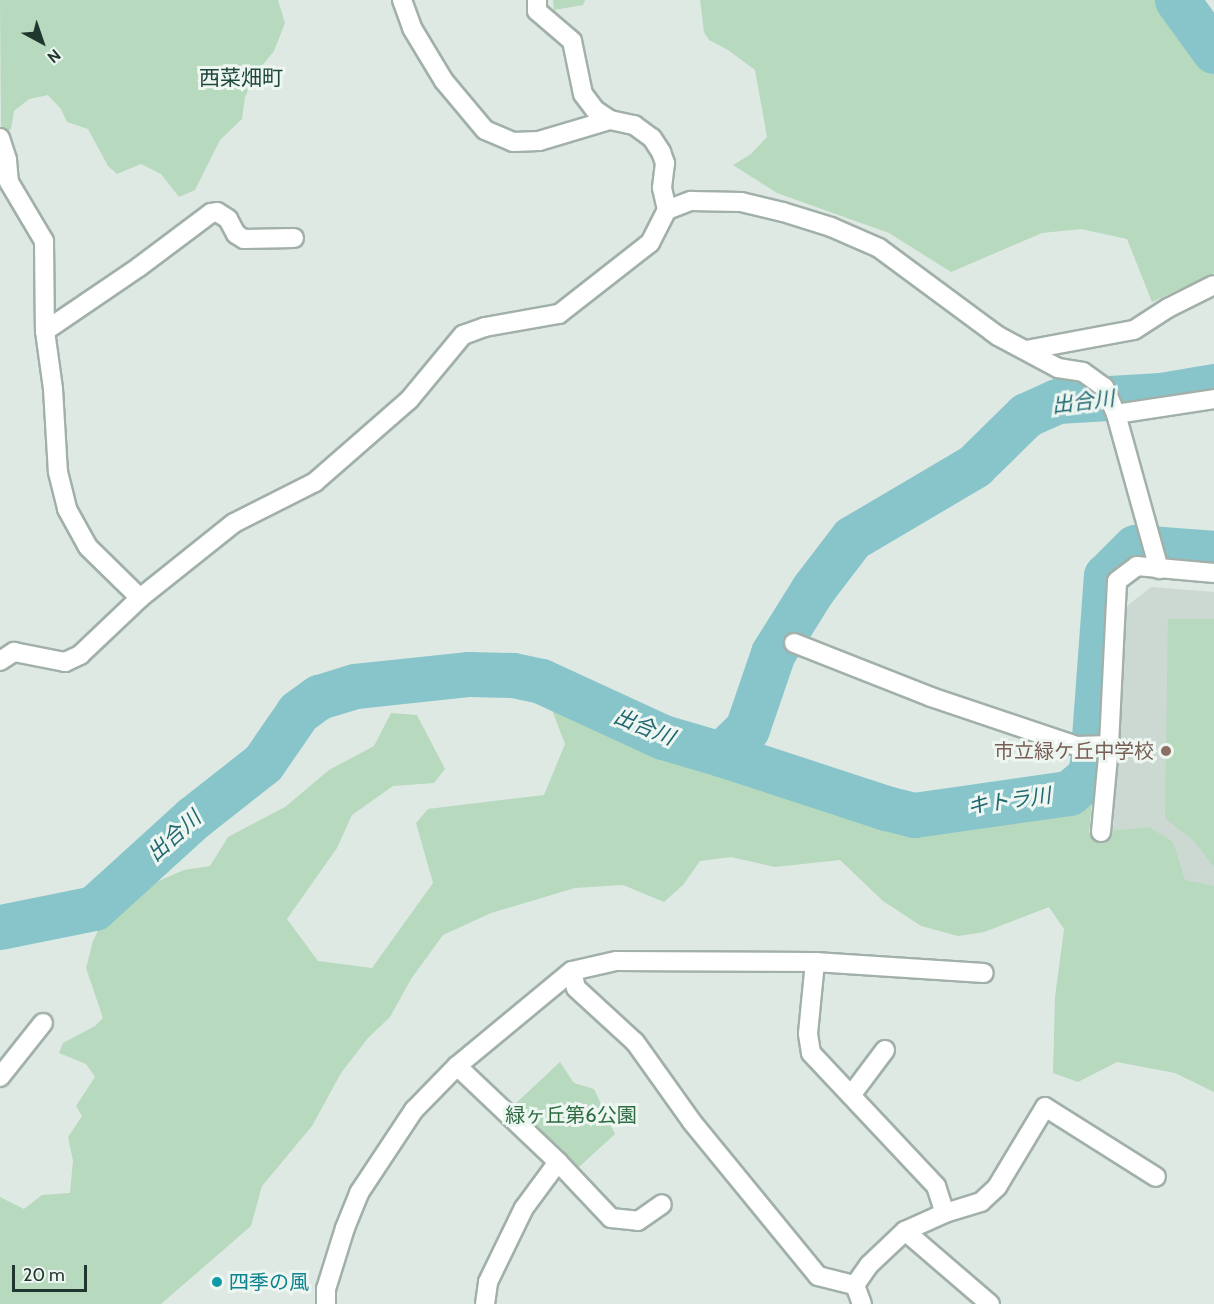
<!DOCTYPE html>
<meta charset="utf-8">
<style>
body{margin:0}
#map{position:relative;width:1214px;height:1304px;overflow:hidden;background:#dee9e3;font-family:Cabin,"Noto Sans JP",sans-serif}
div>[style]{position:absolute}
[style*='--x']{left:calc(var(--x)*1px);top:calc(var(--y)*1px);width:calc(var(--w)*1px);rotate:calc(var(--a)*1deg)}
.built>*{inset:0;background:#ccd8d2}
.green>*{inset:0;background:#b7d9be}
.river>*{height:45px;margin:-22.5px;padding:0 22.5px;transform-origin:22.5px;border-radius:22.5px;background:#88c5cb}
.roads{filter:drop-shadow(2px 0 #a1b0a9) drop-shadow(-2px 0 #a1b0a9) drop-shadow(0 2px #a1b0a9) drop-shadow(0 -2px #a1b0a9)}
.minor>*{height:18px;margin:-9px;padding:0 9px;transform-origin:9px;border-radius:9px;background:#fff}
.dots>*{width:16px;height:16px;translate:-50% -50%;box-sizing:border-box;border:3px solid #eef6f1;border-radius:50%}
span{translate:-50% -50%;white-space:nowrap;text-align:center;line-height:1.15;-webkit-text-stroke:6px #eef6f1;paint-order:stroke}
.education-label{font-size:20px;color:#785e54}
.right{translate:-100% -50%;text-align:right}
.park-label{font-size:20px;color:#2d6b41}
.culture-label{font-size:20px;color:#0d838f}
.left{translate:0 -50%;text-align:left}
.neighbourhood-label{font-size:21px;color:#1e473b}
.water-label{font-size:21px;color:#1f666e;font-style:italic}
.north{position:absolute;left:12px;top:12px;width:60px;height:60px;-webkit-text-stroke:4px #eef6f1;paint-order:stroke;rotate:140deg;font-size:16px;font-weight:700;line-height:24px;text-align:center;color:#20372f}
.north::after{content:'';display:block;margin:auto;width:21px;height:27px;background:#20372f;clip-path:polygon(50% 0,100% 100%,50% 72%,0 100%)}
.scale{position:absolute;left:12px;top:1265px;width:75px;height:27px;box-sizing:border-box;border:3px solid #20372f;border-top:0;padding-left:8px;font-size:18px;line-height:21px;white-space:nowrap;color:#20372f;-webkit-text-stroke:4px #eef6f1;paint-order:stroke}
</style>
<div id="map">
<div class="built">
<div style="clip-path:polygon(1151px 587px,1214px 592px,1214px 902px,1109px 896px,1127px 606px)"></div>
</div>
<div class="green">
<div style="clip-path:polygon(0 0,278px 0,285px 23px,274px 51px,256px 73px,245px 97px,242px 119px,220px 140px,195px 190px,179px 197px,161px 174px,141px 164px,117px 174px,108px 166px,88px 129px,67px 122px,61px 109px,48px 95px,29px 99px,14px 111px,11px 129px,7px 131px,1px 126px)"></div>
<div style="clip-path:polygon(553px 0,585px 0,583px 5px,554px 10px)"></div>
<div style="clip-path:polygon(700px 0,1169px 0,1214px 69px,1214px 273px,1152px 302px,1127px 239px,1081px 229px,1042px 233px,951px 272px,889px 233px,777px 193px,733px 165px,751px 154px,767px 137px,755px 70px,728px 50px,709px 40px,704px 32px)"></div>
<div style="clip-path:polygon(1168px 619px,1214px 619px,1214px 867px,1194px 841px,1165px 818px)"></div>
<div style="clip-path:polygon(549px 702px,682px 753px,908px 825px,1001px 817px,1092px 800px,1089px 833px,1149px 827px,1173px 842px,1185px 880px,1214px 886px,1214px 1092px,1175px 1073px,1117px 1062px,1078px 1082px,1053px 1073px,1055px 997px,1064px 929px,1049px 907px,984px 932px,958px 936px,921px 926px,883px 901px,840px 860px,775px 867px,731px 857px,700px 861px,683px 885px,664px 902px,623px 885px,575px 888px,491px 913px,443px 935px,411px 979px,390px 1017px,368px 1038px,341px 1073px,312px 1126px,262px 1186px,251px 1226px,161px 1304px,0 1304px,0 1197px,24px 1209px,42px 1195px,70px 1193px,73px 1161px,68px 1137px,82px 1116px,76px 1106px,95px 1077px,86px 1064px,59px 1053px,63px 1043px,95px 1026px,103px 1018px,86px 968px,93px 941px,105px 917px,140px 889px,184px 870px,210px 866px,228px 837px,285px 807px,329px 770px,374px 746px,391px 713px,417px 715px,445px 769px,434px 783px,393px 786px,352px 815px,337px 848px,287px 919px,318px 961px,372px 968px,433px 883px,416px 823px,428px 809px,544px 795px,565px 744px)"></div>
<div style="clip-path:polygon(560px 1062px,574px 1083px,594px 1089px,615px 1134px,579px 1167px,515px 1104px)"></div>
</div>
<div class="river">
<div style="--x:1177;--y:0;--w:63;--a:54"></div>
<div style="--x:721;--y:754;--w:174;--a:18.1"></div>
<div style="--x:886;--y:808;--w:29;--a:14"></div>
<div style="--x:914;--y:815;--w:157;--a:-8.1"></div>
<div style="--x:1069;--y:793;--w:25;--a:-40"></div>
<div style="--x:1088;--y:777;--w:13;--a:-72"></div>
<div style="--x:1092;--y:765;--w:190;--a:-85.8"></div>
<div style="--x:1106;--y:576;--w:41;--a:-45"></div>
<div style="--x:1135;--y:547;--w:79;--a:4.3"></div>
<div style="--x:0;--y:927;--w:96;--a:-11.4"></div>
<div style="--x:94;--y:908;--w:134;--a:-42.3"></div>
<div style="--x:193;--y:818;--w:89;--a:-38.2"></div>
<div style="--x:263;--y:763;--w:62;--a:-55.5"></div>
<div style="--x:298;--y:712;--w:26;--a:-36"></div>
<div style="--x:319;--y:697;--w:38;--a:-17"></div>
<div style="--x:355;--y:686;--w:115;--a:-6"></div>
<div style="--x:469;--y:674;--w:44;--a:1.3"></div>
<div style="--x:513;--y:675;--w:29;--a:12"></div>
<div style="--x:541;--y:681;--w:134;--a:24.7"></div>
<div style="--x:663;--y:737;--w:60;--a:16.3"></div>
<div style="--x:721;--y:754;--w:36;--a:-44"></div>
<div style="--x:747;--y:729;--w:80;--a:-71.1"></div>
<div style="--x:773;--y:653;--w:75;--a:-58"></div>
<div style="--x:813;--y:589;--w:64;--a:-52.6"></div>
<div style="--x:852;--y:538;--w:142;--a:-30.5"></div>
<div style="--x:974;--y:466;--w:73;--a:-44.4"></div>
<div style="--x:1026;--y:415;--w:34;--a:-24"></div>
<div style="--x:1057;--y:401;--w:104;--a:-3.3"></div>
<div style="--x:1161;--y:395;--w:54;--a:-9.6"></div>
</div>
<div class="roads">
<div class="minor">
<div style="--x:402;--y:0;--w:30;--a:70"></div>
<div style="--x:412;--y:28;--w:62;--a:58.9"></div>
<div style="--x:444;--y:81;--w:64;--a:50.1"></div>
<div style="--x:485;--y:130;--w:30;--a:23"></div>
<div style="--x:513;--y:142;--w:26;--a:-2"></div>
<div style="--x:539;--y:141;--w:74;--a:-16.5"></div>
<div style="--x:610;--y:120;--w:25;--a:12"></div>
<div style="--x:634;--y:125;--w:22;--a:36"></div>
<div style="--x:652;--y:138;--w:17;--a:57"></div>
<div style="--x:661;--y:152;--w:12;--a:70"></div>
<div style="--x:665;--y:163;--w:25;--a:97"></div>
<div style="--x:662;--y:188;--w:23;--a:77"></div>
<div style="--x:537;--y:0;--w:11;--a:90"></div>
<div style="--x:537;--y:11;--w:46;--a:40.6"></div>
<div style="--x:572;--y:41;--w:54;--a:78.3"></div>
<div style="--x:583;--y:94;--w:20;--a:53"></div>
<div style="--x:595;--y:110;--w:18;--a:34"></div>
<div style="--x:0;--y:138;--w:23;--a:72"></div>
<div style="--x:7;--y:160;--w:22;--a:85"></div>
<div style="--x:9;--y:182;--w:69;--a:59.3"></div>
<div style="--x:44;--y:241;--w:90;--a:89.4"></div>
<div style="--x:45;--y:331;--w:59;--a:82.1"></div>
<div style="--x:53;--y:389;--w:83;--a:86.6"></div>
<div style="--x:58;--y:472;--w:38;--a:76"></div>
<div style="--x:67;--y:509;--w:43;--a:61.1"></div>
<div style="--x:88;--y:547;--w:73;--a:44.4"></div>
<div style="--x:45;--y:331;--w:114;--a:-34.2"></div>
<div style="--x:139;--y:267;--w:90;--a:-36.9"></div>
<div style="--x:211;--y:213;--w:6;--a:-9"></div>
<div style="--x:217;--y:212;--w:13;--a:32"></div>
<div style="--x:228;--y:219;--w:17;--a:62"></div>
<div style="--x:236;--y:234;--w:9;--a:32"></div>
<div style="--x:244;--y:239;--w:50;--a:-1.1"></div>
<div style="--x:1026;--y:350;--w:110;--a:-10.5"></div>
<div style="--x:1134;--y:330;--w:40;--a:-32.9"></div>
<div style="--x:1168;--y:308;--w:51;--a:-26.6"></div>
<div style="--x:1116;--y:414;--w:99;--a:-8.7"></div>
<div style="--x:794;--y:643;--w:147;--a:21.5"></div>
<div style="--x:931;--y:697;--w:154;--a:18.6"></div>
<div style="--x:1077;--y:746;--w:32;--a:-2"></div>
<div style="--x:0;--y:661;--w:17;--a:-33"></div>
<div style="--x:14;--y:652;--w:52;--a:11.1"></div>
<div style="--x:65;--y:662;--w:17;--a:-25"></div>
<div style="--x:80;--y:655;--w:83;--a:-43.5"></div>
<div style="--x:140;--y:598;--w:120;--a:-38.6"></div>
<div style="--x:234;--y:523;--w:91;--a:-26.8"></div>
<div style="--x:315;--y:482;--w:125;--a:-41.1"></div>
<div style="--x:409;--y:400;--w:85;--a:-50.3"></div>
<div style="--x:463;--y:335;--w:23;--a:-20"></div>
<div style="--x:485;--y:327;--w:75;--a:-10"></div>
<div style="--x:559;--y:314;--w:115;--a:-38"></div>
<div style="--x:650;--y:243;--w:37;--a:-63"></div>
<div style="--x:667;--y:210;--w:26;--a:-21"></div>
<div style="--x:691;--y:201;--w:50;--a:1.1"></div>
<div style="--x:741;--y:202;--w:43;--a:13.4"></div>
<div style="--x:783;--y:212;--w:50;--a:17.4"></div>
<div style="--x:831;--y:227;--w:52;--a:23.6"></div>
<div style="--x:879;--y:248;--w:148;--a:36.5"></div>
<div style="--x:998;--y:336;--w:68;--a:28.1"></div>
<div style="--x:1058;--y:368;--w:25;--a:9"></div>
<div style="--x:1083;--y:372;--w:26;--a:36"></div>
<div style="--x:1104;--y:387;--w:30;--a:66"></div>
<div style="--x:1116;--y:414;--w:161;--a:74.5"></div>
<div style="--x:1101;--y:832;--w:87;--a:-84.7"></div>
<div style="--x:1109;--y:745;--w:164;--a:-87.2"></div>
<div style="--x:1117;--y:581;--w:25;--a:-37"></div>
<div style="--x:1137;--y:566;--w:77;--a:5.2"></div>
<div style="--x:815;--y:962;--w:72;--a:95.6"></div>
<div style="--x:808;--y:1034;--w:19;--a:81"></div>
<div style="--x:811;--y:1053;--w:183;--a:46.8"></div>
<div style="--x:936;--y:1186;--w:28;--a:72"></div>
<div style="--x:572;--y:971;--w:17;--a:77"></div>
<div style="--x:576;--y:988;--w:80;--a:42.5"></div>
<div style="--x:635;--y:1042;--w:98;--a:54.5"></div>
<div style="--x:692;--y:1122;--w:199;--a:50.7"></div>
<div style="--x:818;--y:1276;--w:38;--a:14"></div>
<div style="--x:457;--y:1066;--w:139;--a:43.5"></div>
<div style="--x:558;--y:1162;--w:77;--a:46.6"></div>
<div style="--x:611;--y:1218;--w:27;--a:6"></div>
<div style="--x:638;--y:1221;--w:29;--a:-35"></div>
<div style="--x:0;--y:1077;--w:69;--a:-51.5"></div>
<div style="--x:852;--y:1094;--w:55;--a:-53.1"></div>
<div style="--x:905;--y:1231;--w:112;--a:40.7"></div>
<div style="--x:855;--y:1285;--w:24;--a:-55"></div>
<div style="--x:869;--y:1265;--w:50;--a:-43.4"></div>
<div style="--x:905;--y:1231;--w:44;--a:-24.2"></div>
<div style="--x:945;--y:1213;--w:38;--a:-17"></div>
<div style="--x:981;--y:1202;--w:22;--a:-43"></div>
<div style="--x:997;--y:1187;--w:93;--a:-59"></div>
<div style="--x:1045;--y:1107;--w:131;--a:32.2"></div>
<div style="--x:855;--y:1285;--w:20;--a:70"></div>
<div style="--x:326;--y:1304;--w:15;--a:-90"></div>
<div style="--x:326;--y:1289;--w:64;--a:-72.7"></div>
<div style="--x:345;--y:1228;--w:38;--a:-68"></div>
<div style="--x:359;--y:1193;--w:100;--a:-56.5"></div>
<div style="--x:414;--y:1110;--w:62;--a:-45.7"></div>
<div style="--x:457;--y:1066;--w:149;--a:-39.6"></div>
<div style="--x:572;--y:971;--w:45;--a:-12.8"></div>
<div style="--x:616;--y:961;--w:199;--a:0.3"></div>
<div style="--x:815;--y:962;--w:169;--a:3.7"></div>
<div style="--x:485;--y:1304;--w:22;--a:-82"></div>
<div style="--x:488;--y:1282;--w:82;--a:-64.1"></div>
<div style="--x:524;--y:1208;--w:57;--a:-53.5"></div>
</div>
</div>
<div class="dots">
<div style="left:1166px;top:751px;background:#8d6e63"></div>
<div style="left:217px;top:1282px;background:#0f9aa8"></div>
</div>
<div class="education-label">
<span class="right" style="left:1154px;top:751px">市立緑ケ丘中学校</span>
</div>
<div class="park-label">
<span style="left:571px;top:1115px">緑ヶ丘第6公園</span>
</div>
<div class="culture-label">
<span class="left" style="left:229px;top:1282px">四季の風</span>
</div>
<div class="neighbourhood-label">
<span style="left:241px;top:78px">西菜畑町</span>
</div>
<div class="water-label">
<span style="left:1083px;top:402px;rotate:-7deg">出合川</span>
<span style="left:644px;top:727px;rotate:22deg">出合川</span>
<span style="left:1009px;top:801px;rotate:-8deg">キトラ川</span>
<span style="left:174px;top:836px;rotate:-42deg">出合川</span>
</div>
<div class="north">N</div>
<div class="scale">20 m</div>
</div>
